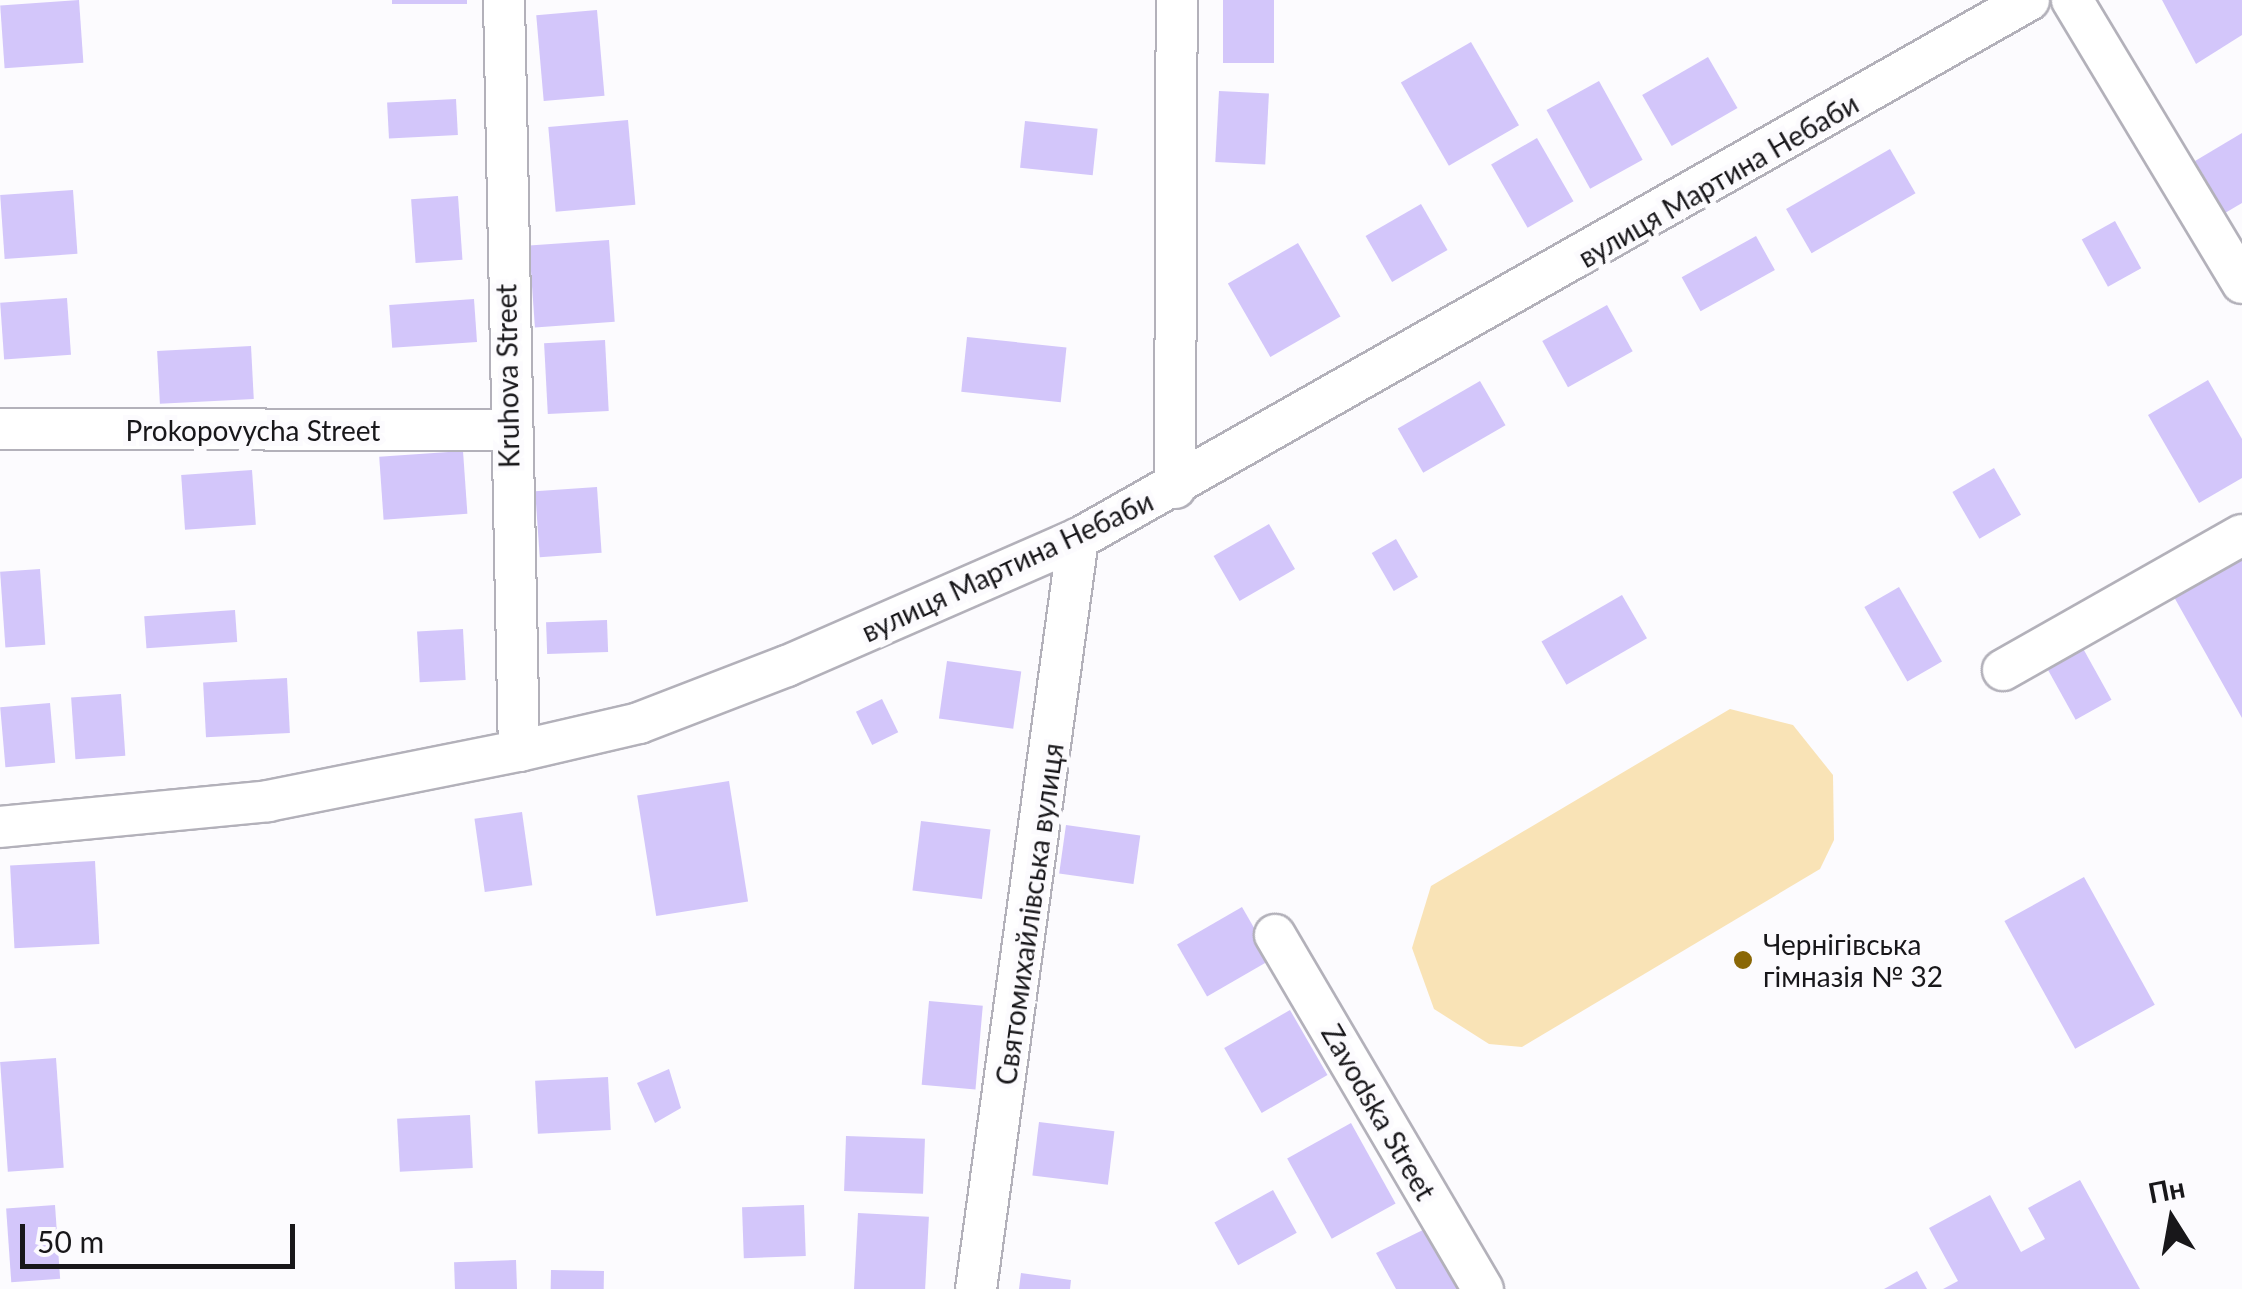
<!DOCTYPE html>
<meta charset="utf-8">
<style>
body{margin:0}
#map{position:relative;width:2242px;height:1289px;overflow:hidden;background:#fcfbfe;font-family:Lato,sans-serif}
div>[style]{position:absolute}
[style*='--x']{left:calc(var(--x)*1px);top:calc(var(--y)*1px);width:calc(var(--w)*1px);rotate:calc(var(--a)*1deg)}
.green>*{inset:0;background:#f9e3b6}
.building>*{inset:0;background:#d3c6fa;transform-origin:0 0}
.roads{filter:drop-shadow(2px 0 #b3b1ba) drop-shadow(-2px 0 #b3b1ba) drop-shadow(0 2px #b3b1ba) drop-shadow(0 -2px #b3b1ba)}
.minor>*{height:40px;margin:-20px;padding:0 20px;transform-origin:20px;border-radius:20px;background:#fff}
.dots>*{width:28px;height:28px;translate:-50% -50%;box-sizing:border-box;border:5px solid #fcfbfe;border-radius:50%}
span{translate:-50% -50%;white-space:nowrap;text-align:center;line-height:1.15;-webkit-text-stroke:10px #fcfbfe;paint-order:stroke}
.street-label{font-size:28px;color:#18171a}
.poi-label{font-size:28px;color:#18171a}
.left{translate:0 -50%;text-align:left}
.north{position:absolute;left:2122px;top:1169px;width:100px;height:100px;-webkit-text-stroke:8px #fcfbfe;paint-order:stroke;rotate:349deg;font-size:28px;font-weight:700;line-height:40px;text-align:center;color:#18171a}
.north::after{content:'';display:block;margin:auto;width:35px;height:45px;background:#18171a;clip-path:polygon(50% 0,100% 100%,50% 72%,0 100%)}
.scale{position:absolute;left:20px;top:1224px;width:275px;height:45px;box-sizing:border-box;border:5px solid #18171a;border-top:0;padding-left:12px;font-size:30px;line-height:35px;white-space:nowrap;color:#18171a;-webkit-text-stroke:8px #fcfbfe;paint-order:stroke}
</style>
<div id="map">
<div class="green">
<div style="clip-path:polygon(1730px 709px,1793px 725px,1833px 775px,1834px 840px,1820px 869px,1522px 1047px,1489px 1044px,1434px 1009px,1412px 948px,1431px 886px)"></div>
</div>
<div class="building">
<div style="left:79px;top:0;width:63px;height:79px;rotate:86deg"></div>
<div style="left:392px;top:0;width:75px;height:4px"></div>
<div style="left:1223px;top:0;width:51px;height:63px"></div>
<div style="clip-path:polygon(2162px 0,2242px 0,2242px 35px,2196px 64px)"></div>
<div style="left:597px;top:10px;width:86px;height:61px;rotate:85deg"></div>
<div style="left:1471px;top:42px;width:96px;height:81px;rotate:60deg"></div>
<div style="left:1708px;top:57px;width:59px;height:76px;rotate:60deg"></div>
<div style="left:1599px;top:81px;width:90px;height:60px;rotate:61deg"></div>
<div style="left:1219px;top:91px;width:50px;height:71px;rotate:3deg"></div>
<div style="left:456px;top:99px;width:36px;height:69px;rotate:87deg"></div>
<div style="left:628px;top:120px;width:85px;height:80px;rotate:85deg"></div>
<div style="left:1025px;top:121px;width:73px;height:47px;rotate:6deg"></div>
<div style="clip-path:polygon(2242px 133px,2242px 203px,2225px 213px,2195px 161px)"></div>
<div style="left:1537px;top:138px;width:73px;height:53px;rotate:60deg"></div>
<div style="left:1890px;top:149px;width:51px;height:120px;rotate:60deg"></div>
<div style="left:73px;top:190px;width:64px;height:73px;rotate:86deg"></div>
<div style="left:458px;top:196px;width:64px;height:47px;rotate:86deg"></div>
<div style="left:1421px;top:204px;width:53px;height:64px;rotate:60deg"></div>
<div style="left:2115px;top:221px;width:54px;height:38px;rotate:61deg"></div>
<div style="left:1756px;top:236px;width:39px;height:85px;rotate:61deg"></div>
<div style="left:609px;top:240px;width:82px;height:80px;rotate:86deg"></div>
<div style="left:1298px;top:243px;width:85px;height:81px;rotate:60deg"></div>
<div style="left:67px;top:298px;width:57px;height:67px;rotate:86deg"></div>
<div style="left:474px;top:299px;width:43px;height:85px;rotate:86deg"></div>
<div style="left:1607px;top:305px;width:53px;height:74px;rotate:61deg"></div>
<div style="left:967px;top:337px;width:100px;height:55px;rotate:6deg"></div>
<div style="left:605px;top:340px;width:71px;height:61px;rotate:87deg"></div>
<div style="left:251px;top:346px;width:53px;height:94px;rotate:87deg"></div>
<div style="clip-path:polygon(2208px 380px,2242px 439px,2242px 478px,2199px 503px,2148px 415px)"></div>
<div style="left:1480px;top:381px;width:51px;height:95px;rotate:60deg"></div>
<div style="left:463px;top:451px;width:63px;height:84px;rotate:86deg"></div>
<div style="left:1994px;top:468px;width:54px;height:48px;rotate:60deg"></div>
<div style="left:252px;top:470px;width:55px;height:71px;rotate:86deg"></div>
<div style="left:597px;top:487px;width:66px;height:62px;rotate:86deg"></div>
<div style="left:1269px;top:524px;width:52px;height:64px;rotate:60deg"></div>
<div style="left:1396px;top:539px;width:44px;height:28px;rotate:60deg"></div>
<div style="clip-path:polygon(2242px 559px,2242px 718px,2174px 597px)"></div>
<div style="left:40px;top:569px;width:76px;height:40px;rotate:86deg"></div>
<div style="left:1899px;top:587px;width:86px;height:40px;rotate:60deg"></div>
<div style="left:1622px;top:595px;width:50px;height:93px;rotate:60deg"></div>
<div style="left:235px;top:610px;width:32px;height:91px;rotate:86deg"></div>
<div style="left:607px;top:620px;width:32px;height:61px;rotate:88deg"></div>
<div style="left:463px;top:629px;width:51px;height:46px;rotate:87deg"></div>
<div style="left:2080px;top:643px;width:65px;height:41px;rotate:61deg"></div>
<div style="left:947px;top:661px;width:75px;height:58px;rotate:8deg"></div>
<div style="left:287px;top:678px;width:55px;height:84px;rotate:87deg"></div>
<div style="left:121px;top:694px;width:62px;height:50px;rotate:86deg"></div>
<div style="left:882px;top:699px;width:37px;height:29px;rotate:64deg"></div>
<div style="left:50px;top:703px;width:60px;height:50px;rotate:85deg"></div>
<div style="left:729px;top:781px;width:122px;height:93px;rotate:81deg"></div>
<div style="left:522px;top:812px;width:74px;height:48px;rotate:82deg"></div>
<div style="left:921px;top:821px;width:70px;height:70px;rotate:7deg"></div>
<div style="left:1066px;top:825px;width:75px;height:49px;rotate:8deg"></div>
<div style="left:95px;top:861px;width:83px;height:85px;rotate:87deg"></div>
<div style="left:2084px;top:877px;width:146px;height:91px;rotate:61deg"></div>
<div style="left:1242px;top:907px;width:60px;height:75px;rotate:60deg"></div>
<div style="left:929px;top:1001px;width:54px;height:84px;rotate:5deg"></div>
<div style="left:1290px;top:1010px;width:75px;height:76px;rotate:60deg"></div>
<div style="left:56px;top:1058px;width:110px;height:56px;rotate:86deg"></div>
<div style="clip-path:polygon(669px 1069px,681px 1108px,655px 1123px,637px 1083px)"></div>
<div style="left:608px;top:1077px;width:53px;height:73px;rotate:87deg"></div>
<div style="left:470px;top:1115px;width:53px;height:73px;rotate:87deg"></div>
<div style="left:1039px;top:1122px;width:76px;height:54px;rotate:7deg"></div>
<div style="left:1351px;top:1123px;width:92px;height:73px;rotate:61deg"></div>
<div style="left:846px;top:1136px;width:79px;height:55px;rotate:2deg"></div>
<div style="clip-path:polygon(2080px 1180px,2140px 1289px,1943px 1289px,1958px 1281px,1929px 1228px,1990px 1195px,2021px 1252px,2045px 1239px,2028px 1208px)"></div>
<div style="left:1273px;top:1190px;width:49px;height:67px;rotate:61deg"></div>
<div style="left:55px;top:1205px;width:74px;height:49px;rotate:86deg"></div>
<div style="left:804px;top:1205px;width:51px;height:62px;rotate:88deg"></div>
<div style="left:858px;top:1213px;width:71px;height:76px;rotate:3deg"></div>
<div style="clip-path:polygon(1433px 1225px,1472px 1289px,1396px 1289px,1376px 1253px)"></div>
<div style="left:516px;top:1260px;width:29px;height:62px;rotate:88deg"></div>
<div style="left:551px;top:1270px;width:53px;height:19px;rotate:1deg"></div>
<div style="clip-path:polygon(1917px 1271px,1927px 1289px,1884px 1289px)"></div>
<div style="clip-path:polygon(1021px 1273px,1071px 1280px,1070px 1289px,1019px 1289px)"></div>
</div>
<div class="roads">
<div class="minor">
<div style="--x:504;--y:0;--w:751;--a:88.86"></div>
<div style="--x:2072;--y:0;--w:330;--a:59"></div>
<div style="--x:0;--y:429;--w:507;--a:0.11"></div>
<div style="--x:1175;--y:488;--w:488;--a:-89.8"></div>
<div style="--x:2003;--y:670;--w:274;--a:-29.5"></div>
<div style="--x:0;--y:827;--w:269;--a:-5.5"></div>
<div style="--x:268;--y:801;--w:256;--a:-11.3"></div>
<div style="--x:519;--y:751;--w:123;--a:-13.1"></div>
<div style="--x:639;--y:723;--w:159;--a:-21.1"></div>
<div style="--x:787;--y:666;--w:318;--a:-23.6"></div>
<div style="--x:1078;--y:539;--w:1093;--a:-29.54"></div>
<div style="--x:1275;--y:935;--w:411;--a:59.6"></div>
<div style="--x:976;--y:1289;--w:757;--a:-82.26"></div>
</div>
</div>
<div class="dots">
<div style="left:1743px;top:960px;background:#8a6706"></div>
</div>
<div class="street-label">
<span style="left:1718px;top:180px;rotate:-30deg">вулиця Мартина Небаби</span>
<span style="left:507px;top:376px;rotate:-91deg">Kruhova Street</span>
<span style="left:253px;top:430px">Prokopovycha Street</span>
<span style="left:1007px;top:566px;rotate:-25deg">вулиця Мартина Небаби</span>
<span style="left:1029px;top:914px;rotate:-82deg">Святомихайлівська вулиця</span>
<span style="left:1379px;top:1112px;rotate:60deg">Zavodska Street</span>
</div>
<div class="poi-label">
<span class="left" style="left:1763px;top:960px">Чернігівська<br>гімназія № 32</span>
</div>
<div class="north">Пн</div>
<div class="scale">50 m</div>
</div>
